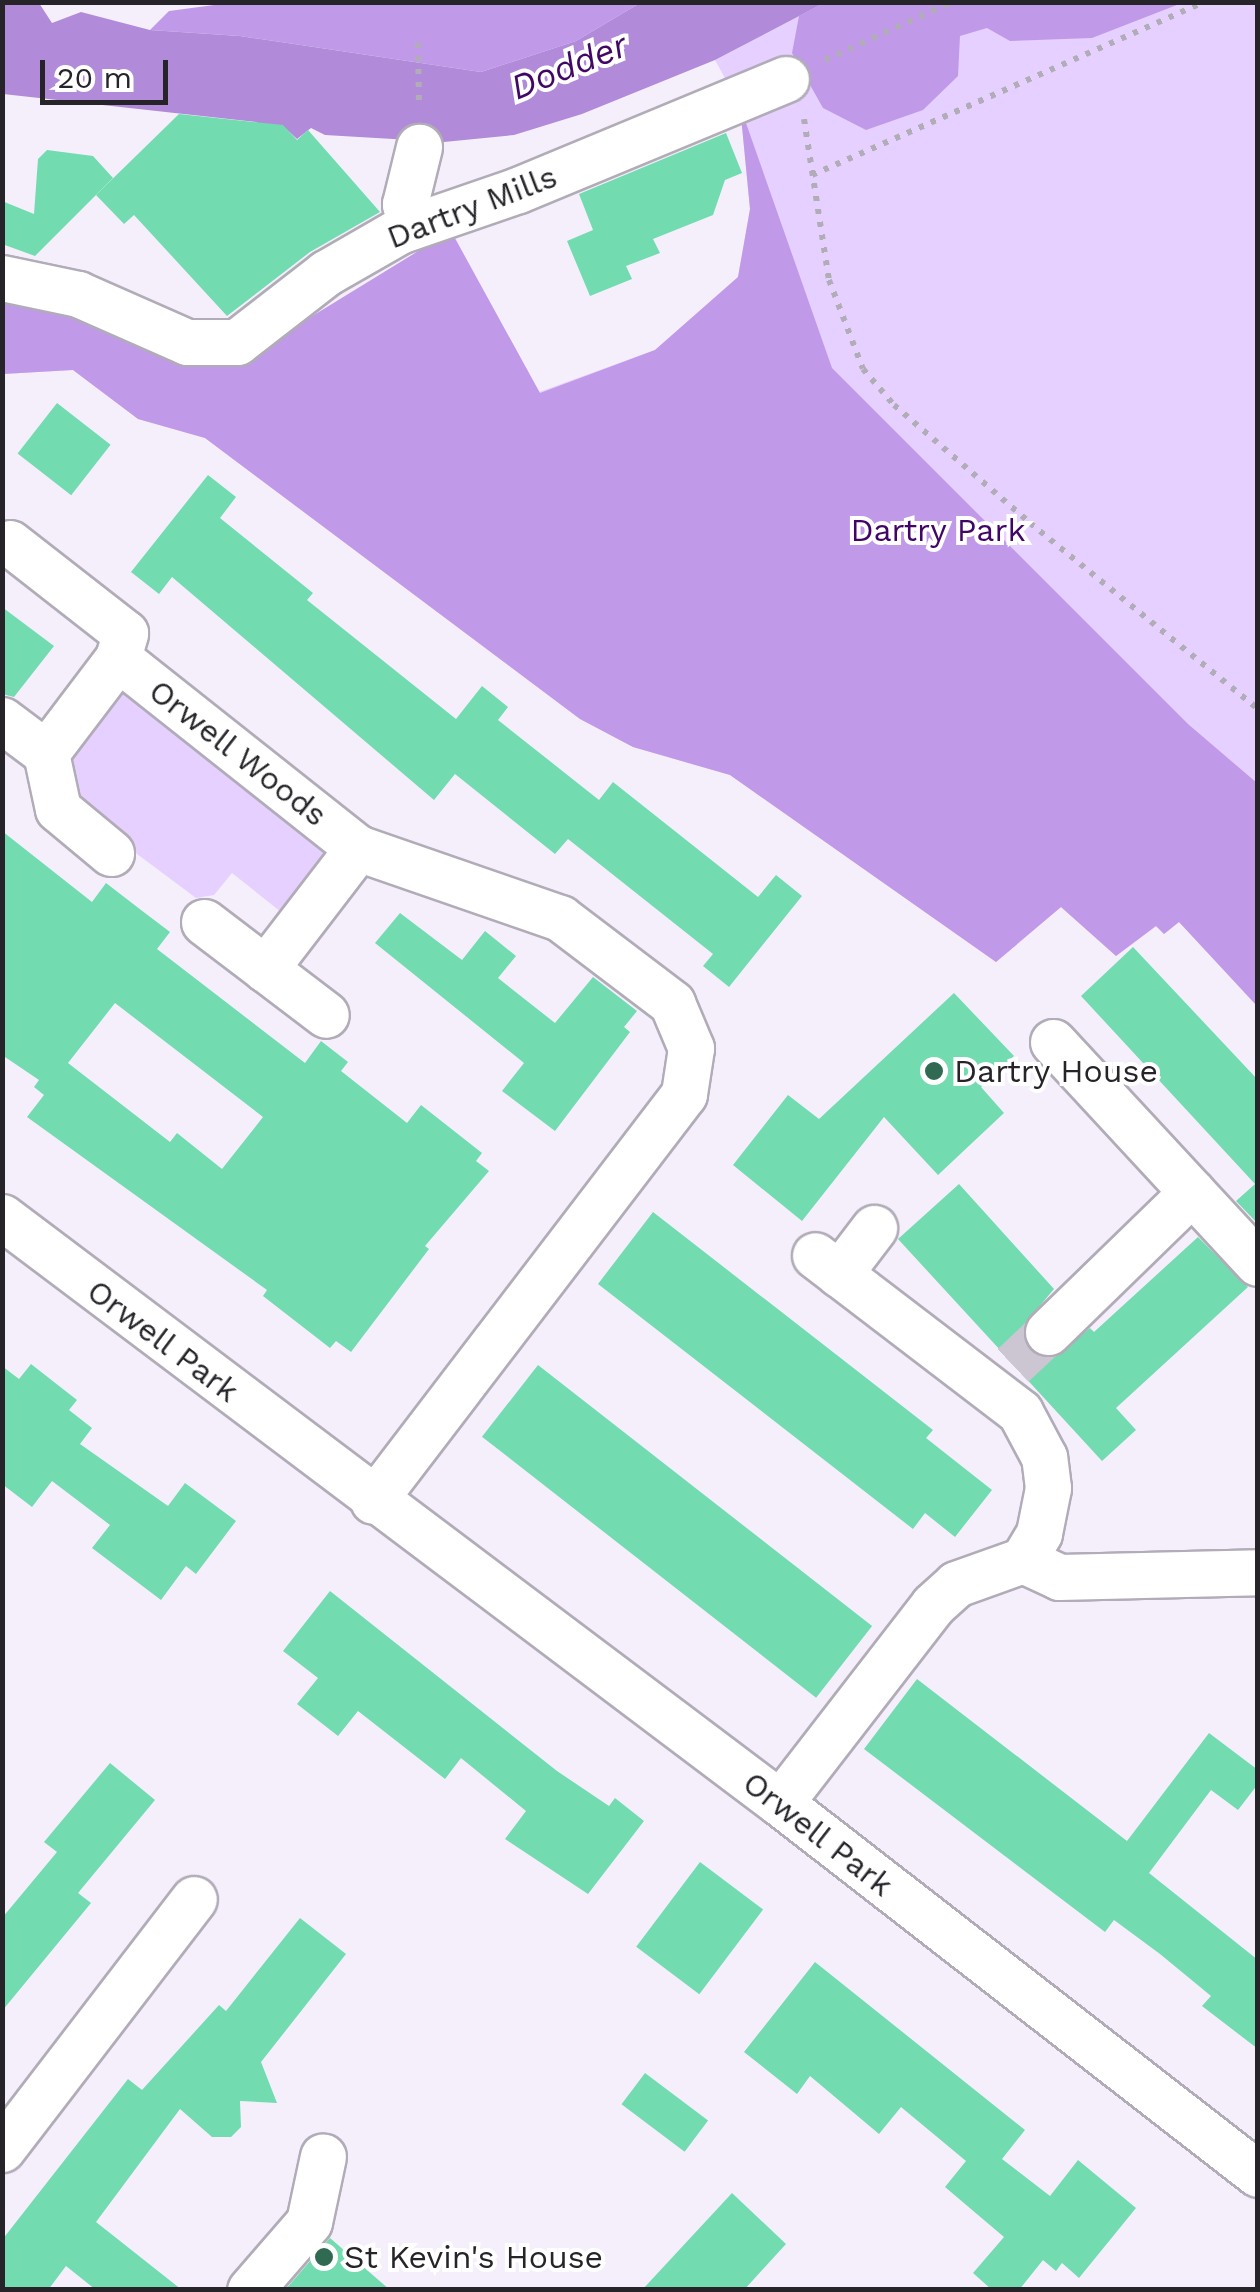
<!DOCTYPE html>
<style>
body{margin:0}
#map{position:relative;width:1260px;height:2292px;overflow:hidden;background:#f5effc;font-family:"Work Sans",sans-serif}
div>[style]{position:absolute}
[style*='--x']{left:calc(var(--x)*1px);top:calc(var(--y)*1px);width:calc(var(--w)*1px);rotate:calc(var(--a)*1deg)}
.green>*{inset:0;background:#e6d0ff}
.forest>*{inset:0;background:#c09ae9}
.water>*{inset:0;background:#b18bd9}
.building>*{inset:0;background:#72dbaf;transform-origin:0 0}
.minor-tunnel>*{height:45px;margin-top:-22.5px;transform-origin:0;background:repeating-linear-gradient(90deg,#ccc6d2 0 45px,transparent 0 67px)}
.path>*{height:6px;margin-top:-3px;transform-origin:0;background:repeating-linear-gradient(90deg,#b1adb7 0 5px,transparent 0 13px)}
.roads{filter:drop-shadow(2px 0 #b1acb8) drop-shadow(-2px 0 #b1acb8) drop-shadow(0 2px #b1acb8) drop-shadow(0 -2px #b1acb8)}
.minor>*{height:45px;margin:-22.5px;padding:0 22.5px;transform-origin:22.5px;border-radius:22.5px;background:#fff}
.dots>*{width:28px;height:28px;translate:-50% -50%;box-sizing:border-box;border:5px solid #fff;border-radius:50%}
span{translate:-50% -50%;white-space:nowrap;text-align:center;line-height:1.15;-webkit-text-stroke:8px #fff;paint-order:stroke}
.street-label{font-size:32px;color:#262429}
.park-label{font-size:32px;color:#400566}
.poi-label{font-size:32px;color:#262429}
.left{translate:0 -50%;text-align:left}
.water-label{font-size:35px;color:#410666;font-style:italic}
.frame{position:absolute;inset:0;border:5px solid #262429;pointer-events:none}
.scale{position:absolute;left:40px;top:60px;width:128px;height:45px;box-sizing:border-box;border:5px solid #262429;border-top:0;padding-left:12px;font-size:30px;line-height:35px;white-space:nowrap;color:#262429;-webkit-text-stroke:8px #fff;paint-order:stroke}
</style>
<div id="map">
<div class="green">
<div style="clip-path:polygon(824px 3px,1257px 3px,1257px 1006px,1179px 922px,1164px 934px,1156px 926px,1116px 956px,1061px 907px,996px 962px,730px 775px,633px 747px,580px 719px,205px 438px,138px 419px,73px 370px,3px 374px,3px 303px,190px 350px,288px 331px,451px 231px,539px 392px,655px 350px,738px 277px,750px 209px,740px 106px,715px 60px)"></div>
<div style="clip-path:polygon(117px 683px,330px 847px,281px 912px,232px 873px,214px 895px,196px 898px,70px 804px,58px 768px)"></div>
</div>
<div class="forest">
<div style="clip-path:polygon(229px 3px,640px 3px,576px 41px,481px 72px,240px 36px,150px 30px,169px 11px)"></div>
<div style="clip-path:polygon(824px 3px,1182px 3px,1092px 38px,1010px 41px,987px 28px,960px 36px,958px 76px,923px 110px,866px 130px,823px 108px,792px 53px,799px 16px)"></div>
<div style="clip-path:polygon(740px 106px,832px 368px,1188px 724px,1257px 783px,1257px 1006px,1179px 922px,1164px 934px,1156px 926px,1116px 956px,1061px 907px,996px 962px,730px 775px,633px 747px,580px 719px,205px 438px,138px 419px,73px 370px,3px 374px,3px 303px,20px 293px,190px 350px,288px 331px,451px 231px,540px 393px,655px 350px,738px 277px,750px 209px)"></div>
</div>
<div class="water">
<div style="clip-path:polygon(2px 3px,39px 3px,52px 23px,81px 12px,150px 30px,240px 36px,481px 72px,576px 41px,640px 3px,824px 3px,715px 60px,582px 114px,514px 135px,444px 142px,325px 135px,311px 128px,297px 139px,282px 125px,271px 135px,256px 122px,3px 94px)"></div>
</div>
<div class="building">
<div style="clip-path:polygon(179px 114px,283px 125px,297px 140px,308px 130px,380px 212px,310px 252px,227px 316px,134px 215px,124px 224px,96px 195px)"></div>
<div style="clip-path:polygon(726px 133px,742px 173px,725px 180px,713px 215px,653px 239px,660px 253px,626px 266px,632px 279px,590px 296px,567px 241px,593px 230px,579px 194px)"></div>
<div style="clip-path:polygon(47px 150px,93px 156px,113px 178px,35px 256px,2px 244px,2px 201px,34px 214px,38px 159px)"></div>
<div style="left:57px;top:403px;width:68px;height:64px;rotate:38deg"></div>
<div style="clip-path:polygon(208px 475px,236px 497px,220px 518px,313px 593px,307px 600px,456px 719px,482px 686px,508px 707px,498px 720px,599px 800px,613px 782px,758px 897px,776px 875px,802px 896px,729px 987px,703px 966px,713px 954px,568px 839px,555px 854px,455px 774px,434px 800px,172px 577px,159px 594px,131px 572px)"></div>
<div style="clip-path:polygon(2px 607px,54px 646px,14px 697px,2px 694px)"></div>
<div style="clip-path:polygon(evenodd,2px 831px,92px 902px,106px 883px,141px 910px,170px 932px,157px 949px,305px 1063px,321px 1041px,348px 1062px,341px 1071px,407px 1123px,421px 1105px,482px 1153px,476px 1161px,489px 1171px,425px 1246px,429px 1249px,351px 1352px,336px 1341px,330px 1348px,263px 1296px,267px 1290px,27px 1117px,44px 1095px,34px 1087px,39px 1080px,2px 1055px,2px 831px,115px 1003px,263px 1117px,222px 1169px,177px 1133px,170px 1142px,68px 1063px,115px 1003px)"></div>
<div style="clip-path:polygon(400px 913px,462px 960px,485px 931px,516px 956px,498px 978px,555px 1023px,593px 977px,637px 1011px,624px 1027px,630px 1032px,555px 1131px,502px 1091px,524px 1063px,375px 943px)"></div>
<div style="clip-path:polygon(1133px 947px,1258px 1080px,1258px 1224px,1236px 1201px,1255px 1184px,1081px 996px)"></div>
<div style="clip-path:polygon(954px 993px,1014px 1056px,981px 1087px,1004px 1113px,938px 1175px,884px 1117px,802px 1221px,733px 1165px,788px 1095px,819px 1119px)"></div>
<div style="clip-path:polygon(959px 1184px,1054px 1289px,1023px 1326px,1029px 1350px,1040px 1357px,1055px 1357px,1090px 1328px,1094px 1332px,1198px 1237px,1248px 1287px,1116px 1408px,1136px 1430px,1102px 1461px,898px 1239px)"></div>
<div style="clip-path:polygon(653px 1212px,933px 1430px,926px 1438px,992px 1490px,955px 1537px,925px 1513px,913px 1529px,598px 1284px)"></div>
<div style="clip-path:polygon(31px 1364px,77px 1400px,69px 1410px,92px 1428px,80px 1444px,168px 1506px,185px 1483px,236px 1521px,196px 1574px,186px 1566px,161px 1600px,92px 1548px,110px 1525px,52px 1481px,32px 1507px,2px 1484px,2px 1366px,19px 1379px)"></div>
<div style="left:538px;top:1365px;width:424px;height:91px;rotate:38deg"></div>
<div style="clip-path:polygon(330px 1591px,557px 1771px,609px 1806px,615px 1798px,644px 1821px,588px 1894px,505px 1839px,526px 1811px,461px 1758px,445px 1779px,358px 1711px,338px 1736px,297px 1704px,318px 1678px,283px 1651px)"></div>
<div style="clip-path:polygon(917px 1679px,1127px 1841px,1209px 1733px,1258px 1770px,1258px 1784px,1238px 1810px,1211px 1790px,1149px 1873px,1258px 1960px,1258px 2049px,1202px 2006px,1211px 1996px,1160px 1954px,1114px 1920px,1105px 1932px,864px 1749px)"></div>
<div style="clip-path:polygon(110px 1763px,155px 1800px,78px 1893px,91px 1903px,2px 2011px,2px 1918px,57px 1852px,44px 1842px)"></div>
<div style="left:700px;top:1862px;width:79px;height:106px;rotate:37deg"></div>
<div style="clip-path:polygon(300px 1918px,346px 1954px,261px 2062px,277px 2103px,240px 2101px,241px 2127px,231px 2137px,212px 2137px,180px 2109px,96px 2222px,182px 2290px,96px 2290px,66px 2266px,48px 2290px,2px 2290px,2px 2240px,128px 2079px,142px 2090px,219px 2005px,226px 2011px)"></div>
<div style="clip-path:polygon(815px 1962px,1025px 2130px,1002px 2159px,1050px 2196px,1078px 2160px,1136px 2208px,1079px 2278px,1062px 2263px,1056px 2271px,1043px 2260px,1019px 2290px,992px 2290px,973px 2273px,1004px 2237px,945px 2187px,966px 2161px,901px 2107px,879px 2134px,810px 2076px,797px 2094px,744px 2052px)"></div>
<div style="left:645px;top:2073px;width:79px;height:39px;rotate:37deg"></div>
<div style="clip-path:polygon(732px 2193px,786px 2244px,744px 2290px,642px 2290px)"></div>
<div style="clip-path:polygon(330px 2238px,390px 2290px,285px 2290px)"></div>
</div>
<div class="minor-tunnel">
<div style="--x:1013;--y:1365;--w:48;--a:-43.3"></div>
</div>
<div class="path">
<div style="--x:418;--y:43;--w:63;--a:89.1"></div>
<div style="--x:825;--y:60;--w:139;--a:-24.7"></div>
<div style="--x:804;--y:119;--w:163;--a:81.2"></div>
<div style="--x:829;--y:280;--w:95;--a:69.1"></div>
<div style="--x:863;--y:369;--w:48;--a:49.3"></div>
<div style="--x:894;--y:405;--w:180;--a:40.9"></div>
<div style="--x:1030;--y:523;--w:294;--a:39.2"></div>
<div style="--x:812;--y:175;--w:429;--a:-23.8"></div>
</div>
<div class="roads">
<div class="minor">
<div style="--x:412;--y:226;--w:23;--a:-108"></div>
<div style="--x:405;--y:204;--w:59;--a:-76.2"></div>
<div style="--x:2;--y:278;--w:78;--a:11.9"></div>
<div style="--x:78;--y:294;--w:119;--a:23.8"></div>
<div style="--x:187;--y:342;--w:50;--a:0"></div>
<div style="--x:237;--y:342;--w:113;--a:-37.8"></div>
<div style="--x:326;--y:273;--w:84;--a:-29.9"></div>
<div style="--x:399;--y:231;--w:126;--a:-19"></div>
<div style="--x:518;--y:190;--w:290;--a:-22.5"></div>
<div style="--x:118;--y:658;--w:306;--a:38.4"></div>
<div style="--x:358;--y:848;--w:214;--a:19.1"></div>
<div style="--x:560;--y:918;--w:141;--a:37.2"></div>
<div style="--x:672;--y:1003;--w:49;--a:67.1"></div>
<div style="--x:691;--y:1048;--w:47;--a:98.7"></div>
<div style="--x:684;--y:1094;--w:512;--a:127.38"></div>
<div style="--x:2;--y:720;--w:55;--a:36.9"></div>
<div style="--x:46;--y:753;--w:119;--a:-52.8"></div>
<div style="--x:118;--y:658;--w:26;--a:-74"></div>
<div style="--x:125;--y:633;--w:146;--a:-142"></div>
<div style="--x:46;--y:753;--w:57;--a:77.9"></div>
<div style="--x:58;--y:809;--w:69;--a:39.7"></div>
<div style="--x:204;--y:922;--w:153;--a:37.3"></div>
<div style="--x:265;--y:969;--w:153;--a:-52.5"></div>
<div style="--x:1053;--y:1042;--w:301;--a:47.2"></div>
<div style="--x:2;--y:1217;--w:974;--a:36.99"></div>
<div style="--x:780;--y:1803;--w:605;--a:37.82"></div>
<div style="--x:839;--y:1274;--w:58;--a:-52.7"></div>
<div style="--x:1048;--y:1332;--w:201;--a:-44.2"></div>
<div style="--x:1023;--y:1560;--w:40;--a:25"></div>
<div style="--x:1059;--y:1577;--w:199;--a:-1.4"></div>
<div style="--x:780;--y:1803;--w:250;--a:-52.3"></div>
<div style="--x:933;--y:1605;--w:31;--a:-42"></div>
<div style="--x:956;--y:1584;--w:71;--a:-19.7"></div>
<div style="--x:1023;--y:1560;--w:31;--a:-59"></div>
<div style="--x:1039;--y:1533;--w:46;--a:-78.7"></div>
<div style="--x:1048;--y:1488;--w:31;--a:-97"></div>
<div style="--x:1044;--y:1457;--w:51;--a:-118.1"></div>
<div style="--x:1020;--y:1412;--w:258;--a:-142.6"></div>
<div style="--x:2;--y:2149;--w:315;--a:-52.5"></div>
<div style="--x:250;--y:2290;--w:90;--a:-49.1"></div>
<div style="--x:309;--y:2222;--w:67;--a:-78"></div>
</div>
</div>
<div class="dots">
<div style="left:934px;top:1071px;background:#316a52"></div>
<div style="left:324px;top:2257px;background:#316a52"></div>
</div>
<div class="street-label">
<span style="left:472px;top:207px;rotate:-21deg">Dartry Mills</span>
<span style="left:238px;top:753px;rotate:38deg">Orwell Woods</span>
<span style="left:163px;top:1341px;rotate:37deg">Orwell Park</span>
<span style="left:818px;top:1834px;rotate:38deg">Orwell Park</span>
</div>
<div class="park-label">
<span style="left:938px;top:530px">Dartry Park</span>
</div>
<div class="poi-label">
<span class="left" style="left:954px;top:1071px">Dartry House</span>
<span class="left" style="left:344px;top:2257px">St Kevin's House</span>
</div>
<div class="water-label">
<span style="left:569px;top:66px;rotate:-22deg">Dodder</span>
</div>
<div class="frame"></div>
<div class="scale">20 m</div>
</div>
